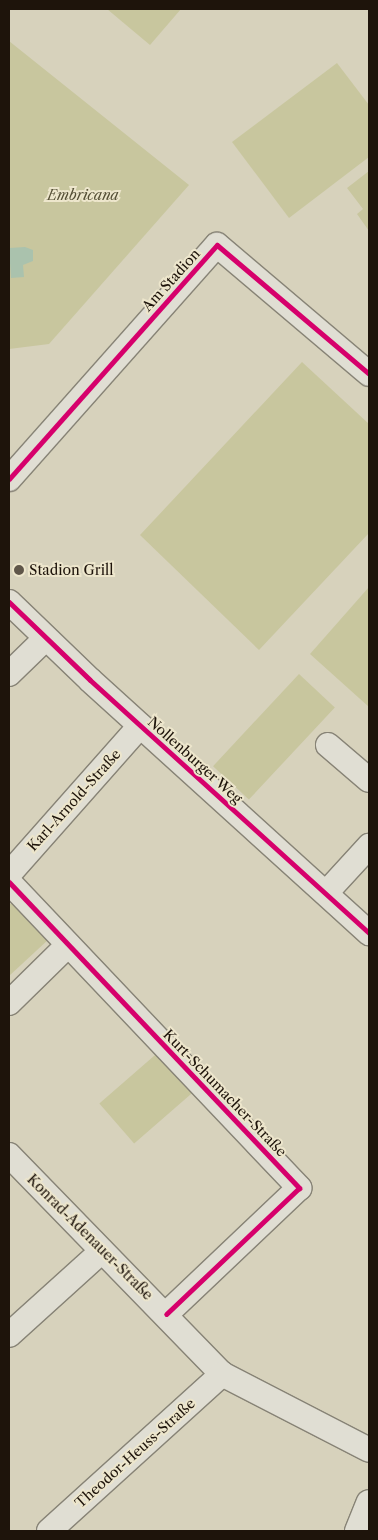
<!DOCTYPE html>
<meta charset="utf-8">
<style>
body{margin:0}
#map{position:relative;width:378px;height:1540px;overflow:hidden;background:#d7d2bc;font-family:"Libre Caslon Text",serif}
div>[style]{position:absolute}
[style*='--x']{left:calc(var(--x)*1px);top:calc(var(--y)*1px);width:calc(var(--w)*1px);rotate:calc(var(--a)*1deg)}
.green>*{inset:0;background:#c8c69e;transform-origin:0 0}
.water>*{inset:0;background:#aac2ad}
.roads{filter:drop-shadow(1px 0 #878376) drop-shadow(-1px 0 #878376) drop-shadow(0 1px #878376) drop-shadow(0 -1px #878376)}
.minor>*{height:24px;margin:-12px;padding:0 12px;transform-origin:12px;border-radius:12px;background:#e0ded3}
.cycleway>*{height:5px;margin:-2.5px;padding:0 2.5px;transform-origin:2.5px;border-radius:2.5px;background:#d6006c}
.dots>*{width:14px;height:14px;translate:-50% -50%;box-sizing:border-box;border:2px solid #ede6cc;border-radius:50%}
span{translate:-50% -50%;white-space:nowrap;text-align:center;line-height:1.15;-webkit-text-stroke:4px #ede6cc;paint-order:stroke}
.park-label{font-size:14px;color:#554f36;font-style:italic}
.street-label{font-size:14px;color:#1e140b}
.poi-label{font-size:14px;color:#1e140b}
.left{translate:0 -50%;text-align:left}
.frame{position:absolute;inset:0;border:10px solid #1e140b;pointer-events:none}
</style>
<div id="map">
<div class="green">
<div style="clip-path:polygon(107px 9px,181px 9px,150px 45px)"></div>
<div style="clip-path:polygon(9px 41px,189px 185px,49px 344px,9px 349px)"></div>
<div style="clip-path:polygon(337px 63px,369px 105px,369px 157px,289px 218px,232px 142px)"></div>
<div style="clip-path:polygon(369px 171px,369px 231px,357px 214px,363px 209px,347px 188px)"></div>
<div style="clip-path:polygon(302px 362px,369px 424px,369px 533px,259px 650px,140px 535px)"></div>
<div style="clip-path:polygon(369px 587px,369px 707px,310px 654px)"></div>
<div style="left:299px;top:674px;width:49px;height:126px;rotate:43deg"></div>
<div style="clip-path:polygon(9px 904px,20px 904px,49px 939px,9px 976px)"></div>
<div style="left:162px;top:1049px;width:53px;height:83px;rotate:49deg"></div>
</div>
<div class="water">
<div style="clip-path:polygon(25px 247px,33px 250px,33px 261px,23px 265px,24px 277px,11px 278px,9px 248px)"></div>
</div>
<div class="roads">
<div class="minor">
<div style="--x:9;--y:479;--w:313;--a:-48.4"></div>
<div style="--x:217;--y:245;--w:199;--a:40.3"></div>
<div style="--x:9;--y:602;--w:112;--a:43.9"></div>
<div style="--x:90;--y:680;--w:377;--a:42.2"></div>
<div style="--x:9;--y:674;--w:50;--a:-44.2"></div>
<div style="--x:328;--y:745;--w:54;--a:40.5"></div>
<div style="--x:9;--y:874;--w:198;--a:-48.5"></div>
<div style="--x:9;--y:882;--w:422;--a:46.5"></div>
<div style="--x:299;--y:1188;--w:183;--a:136.5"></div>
<div style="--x:326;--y:893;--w:64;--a:-47.5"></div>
<div style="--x:9;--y:1003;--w:83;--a:-44.5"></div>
<div style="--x:9;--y:1155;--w:305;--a:45.8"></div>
<div style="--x:222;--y:1374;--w:165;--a:27.3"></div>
<div style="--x:9;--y:1335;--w:125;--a:-42.1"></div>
<div style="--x:49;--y:1531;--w:234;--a:-42.2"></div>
<div style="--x:357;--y:1531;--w:31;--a:-68"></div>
</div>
</div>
<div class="cycleway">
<div style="--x:9;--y:479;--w:313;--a:-48.4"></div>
<div style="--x:217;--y:245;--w:199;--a:40.3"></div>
<div style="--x:9;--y:602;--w:112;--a:43.9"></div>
<div style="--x:90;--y:680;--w:377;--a:42.2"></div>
<div style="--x:9;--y:882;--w:422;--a:46.5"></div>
<div style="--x:299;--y:1188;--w:183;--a:136.5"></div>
</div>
<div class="dots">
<div style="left:19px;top:570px;background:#5f5649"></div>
</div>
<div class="park-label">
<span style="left:83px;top:195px">Embricana</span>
</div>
<div class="street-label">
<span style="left:171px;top:280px;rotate:-48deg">Am Stadion</span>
<span style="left:195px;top:760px;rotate:42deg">Nollenburger Weg</span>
<span style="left:74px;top:800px;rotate:-48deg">Karl-Arnold-Straße</span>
<span style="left:225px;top:1093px;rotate:46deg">Kurt-Schumacher-Straße</span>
<span style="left:90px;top:1237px;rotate:45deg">Konrad-Adenauer-Straße</span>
<span style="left:135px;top:1453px;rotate:-42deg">Theodor-Heuss-Straße</span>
</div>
<div class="poi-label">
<span class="left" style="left:29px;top:570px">Stadion Grill</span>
</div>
<div class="frame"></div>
</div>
